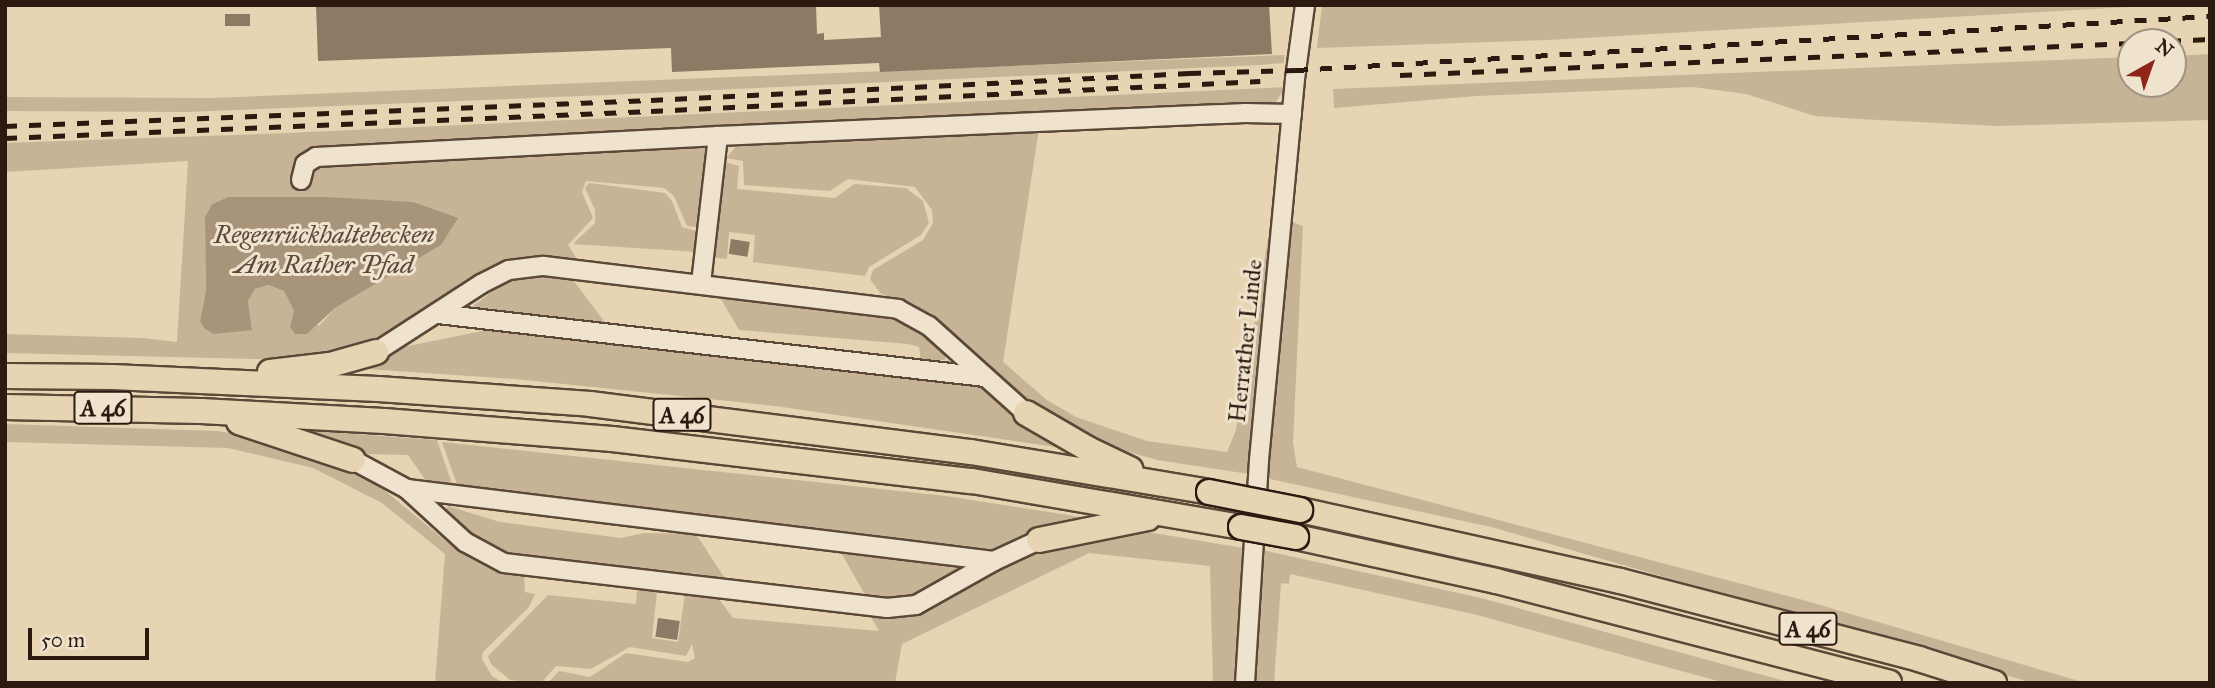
<!DOCTYPE html>
<meta charset="utf-8">
<style>
body{margin:0}
#map{position:relative;width:2215px;height:688px;overflow:hidden;background:#e7d4b3;font-family:"IM FELL Great Primer",serif}
div>[style]{position:absolute}
[style*='--x']{left:calc(var(--x)*1px);top:calc(var(--y)*1px);width:calc(var(--w)*1px);rotate:calc(var(--a)*1deg)}
.green>*{inset:0;background:#c7b497}
.water>*{inset:0;background:#a7947b}
.building>*{inset:0;background:#8d7a64;transform-origin:0 0}
.roads{filter:drop-shadow(2px 0 #5b4838) drop-shadow(-2px 0 #5b4838) drop-shadow(0 2px #5b4838) drop-shadow(0 -2px #5b4838)}
.minor>*{height:18px;margin:-9px;padding:0 9px;transform-origin:9px;border-radius:9px;background:#efe3ce}
.highway>*{height:24px;margin:-12px;padding:0 12px;transform-origin:12px;border-radius:12px;background:#e7d4b3}
.rail>*{height:4.5px;margin-top:-2.25px;transform-origin:0;background:repeating-linear-gradient(90deg,#2c190f 0 12px,transparent 0 24px)}
.bridges{filter:drop-shadow(2px 0 #2c190f) drop-shadow(-2px 0 #2c190f) drop-shadow(0 2px #2c190f) drop-shadow(0 -2px #2c190f)}
.highway-bridge>*{height:24px;margin:-12px;padding:0 12px;transform-origin:12px;border-radius:12px;background:#e7d4b3}
span{translate:-50% -50%;white-space:nowrap;text-align:center;line-height:1.15;-webkit-text-stroke:6px #efe3ce;paint-order:stroke}
.shield-label span{padding:2px 5px;background:#efe3ce;border:2px solid;border-radius:5px;-webkit-text-stroke-width:0}
.shield-label{font-size:23px;color:#2c190f;font-weight:700}
.street-label{font-size:24px;color:#2c190f}
.water-label{font-size:26px;color:#5d4a3a;font-style:italic}
.frame{position:absolute;inset:0;border:7px solid #2c190f;pointer-events:none}
.north{position:absolute;left:2117px;top:28px;width:70px;height:70px;box-sizing:border-box;background:#efe3ce;border:2px solid #a19282;border-radius:50%;rotate:40deg;font-size:19px;font-weight:700;line-height:28px;text-align:center;color:#2c190f}
.north::after{content:'';display:block;margin:auto;width:24px;height:32px;background:#8f2418;clip-path:polygon(50% 0,100% 100%,50% 72%,0 100%)}
.scale{position:absolute;left:28px;top:628px;width:121px;height:32px;box-sizing:border-box;border:4px solid #2c190f;border-top:0;padding-left:9px;font-size:21px;line-height:24px;white-space:nowrap;color:#2c190f;-webkit-text-stroke:5px #efe3ce;paint-order:stroke}
</style>
<div id="map">
<div class="green">
<div style="clip-path:polygon(1322px 5px,2163px 5px,1548px 40px,1317px 48px)"></div>
<div style="clip-path:polygon(2210px 54px,2210px 120px,1997px 126px,1859px 119px,1815px 116px,1746px 94px,1693px 87px,1477px 96px,1334px 108px,1333px 89px,2131px 57px,2131px 84px,2173px 84px,2173px 56px)"></div>
<div style="clip-path:polygon(1284px 55px,1284px 63px,1259px 65px,607px 95px,188px 112px,5px 111px,5px 97px,210px 98px)"></div>
<div style="clip-path:polygon(evenodd,1286px 87px,1275px 103px,1227px 103px,1227px 108px,715px 133px,705px 228px,687px 226px,674px 196px,664px 188px,586px 181px,582px 192px,593px 218px,568px 245px,579px 262px,524px 259px,495px 266px,382px 339px,356px 350px,292px 360px,5px 353px,5px 334px,143px 338px,177px 342px,188px 161px,5px 172px,5px 143px,288px 133px,1286px 87px,228px 197px,326px 197px,441px 245px,335px 308px,319px 326px,294px 311px,284px 291px,267px 285px,255px 289px,248px 301px,252px 329px,200px 321px,206px 291px,205px 217px,212px 204px,228px 197px)"></div>
<div style="clip-path:polygon(1039px 129px,1003px 362px,1047px 400px,1076px 417px,1147px 441px,1227px 452px,1236px 430px,1271px 221px,1274px 220px,1249px 474px,1157px 460px,1098px 443px,1030px 407px,988px 373px,945px 327px,924px 312px,880px 293px,870px 279px,873px 270px,923px 240px,933px 223px,932px 210px,915px 187px,848px 179px,830px 191px,744px 185px,743px 161px,726px 158px,740px 142px)"></div>
<div style="clip-path:polygon(723px 161px,739px 166px,737px 189px,835px 198px,854px 184px,906px 188px,923px 201px,929px 223px,921px 235px,869px 267px,865px 276px,753px 262px,755px 235px,729px 232px,727px 259px,711px 257px)"></div>
<div style="clip-path:polygon(589px 183px,665px 193px,672px 201px,682px 227px,704px 233px,698px 252px,573px 244px,595px 223px,595px 210px,585px 188px)"></div>
<div style="clip-path:polygon(1290px 221px,1303px 226px,1293px 443px,1297px 467px,1803px 600px,2086px 683px,2033px 683px,1491px 527px,1265px 478px)"></div>
<div style="clip-path:polygon(543px 273px,570px 276px,607px 325px,475px 309px,473px 306px,498px 287px,518px 278px)"></div>
<div style="clip-path:polygon(717px 292px,888px 312px,912px 322px,946px 350px,945px 360px,921px 361px,919px 347px,908px 344px,739px 330px)"></div>
<div style="clip-path:polygon(497px 328px,977px 384px,1034px 429px,1070px 449px,775px 406px,515px 379px,352px 368px,403px 347px)"></div>
<div style="clip-path:polygon(5px 424px,217px 431px,257px 437px,342px 467px,378px 485px,458px 551px,499px 570px,524px 575px,525px 592px,535px 594px,529px 607px,483px 652px,482px 659px,492px 676px,503px 683px,435px 683px,445px 554px,382px 503px,313px 468px,228px 448px,5px 442px)"></div>
<div style="clip-path:polygon(312px 431px,437px 440px,454px 490px,429px 485px,408px 455px,364px 454px,308px 433px)"></div>
<div style="clip-path:polygon(442px 442px,946px 496px,1087px 518px,989px 552px,460px 493px)"></div>
<div style="clip-path:polygon(448px 506px,500px 522px,621px 538px,644px 533px,696px 534px,726px 580px,694px 573px,658px 573px,513px 557px,481px 544px,444px 513px)"></div>
<div style="clip-path:polygon(1142px 531px,1243px 548px,1234px 683px,1213px 683px,1210px 566px,1089px 553px,902px 644px,895px 683px,548px 683px,559px 671px,590px 677px,626px 653px,688px 662px,695px 658px,692px 644px,686px 656px,630px 647px,591px 669px,556px 666px,541px 683px,510px 680px,491px 664px,488px 656px,548px 595px,636px 604px,637px 590px,657px 592px,652px 638px,678px 642px,685px 593px,719px 599px,733px 618px,879px 631px,871px 617px,918px 615px,1039px 548px)"></div>
<div style="clip-path:polygon(1258px 549px,1481px 598px,1792px 683px,1725px 683px,1477px 615px,1290px 574px,1289px 584px,1281px 583px,1274px 683px,1250px 683px)"></div>
<div style="clip-path:polygon(840px 551px,965px 566px,966px 568px,917px 596px,867px 598px)"></div>
</div>
<div class="water">
<div style="clip-path:polygon(228px 197px,326px 197px,413px 202px,458px 218px,441px 245px,335px 308px,307px 334px,295px 334px,290px 327px,294px 311px,284px 291px,268px 285px,255px 289px,248px 301px,252px 330px,214px 334px,205px 329px,200px 321px,206px 291px,205px 217px,212px 204px)"></div>
</div>
<div class="building">
<div style="clip-path:polygon(316px 5px,816px 5px,817px 34px,824px 33px,824px 40px,881px 37px,879px 5px,1269px 5px,1272px 54px,880px 72px,879px 63px,672px 72px,671px 48px,318px 61px)"></div>
<div style="left:225px;top:14px;width:25px;height:12px"></div>
<div style="left:731px;top:239px;width:19px;height:15px;rotate:9deg"></div>
<div style="left:658px;top:618px;width:22px;height:19px;rotate:8deg"></div>
</div>
<div class="roads">
<div class="minor">
<div style="--x:301;--y:180;--w:16;--a:-76"></div>
<div style="--x:305;--y:164;--w:13;--a:-32"></div>
<div style="--x:316;--y:157;--w:403;--a:-3"></div>
<div style="--x:701;--y:283;--w:148;--a:-83.4"></div>
<div style="--x:718;--y:136;--w:528;--a:-2.5"></div>
<div style="--x:1245;--y:113;--w:47;--a:1.2"></div>
<div style="--x:438;--y:314;--w:551;--a:6.57"></div>
<div style="--x:376;--y:352;--w:125;--a:-32.9"></div>
<div style="--x:481;--y:284;--w:31;--a:-27"></div>
<div style="--x:509;--y:270;--w:35;--a:-7"></div>
<div style="--x:544;--y:266;--w:357;--a:6.9"></div>
<div style="--x:898;--y:309;--w:35;--a:29"></div>
<div style="--x:929;--y:326;--w:130;--a:41.9"></div>
<div style="--x:353;--y:460;--w:61;--a:28.2"></div>
<div style="--x:407;--y:489;--w:79;--a:42.4"></div>
<div style="--x:465;--y:542;--w:44;--a:28.3"></div>
<div style="--x:504;--y:563;--w:386;--a:6.7"></div>
<div style="--x:887;--y:608;--w:29;--a:-6"></div>
<div style="--x:916;--y:605;--w:90;--a:-29.4"></div>
<div style="--x:994;--y:561;--w:50;--a:-25"></div>
<div style="--x:407;--y:489;--w:591;--a:6.99"></div>
<div style="--x:1245;--y:683;--w:223;--a:-86.4"></div>
<div style="--x:1259;--y:460;--w:383;--a:-84.6"></div>
<div style="--x:1295;--y:79;--w:75;--a:-82.3"></div>
</div>
<div class="highway">
<div style="--x:270;--y:372;--w:60;--a:-6.7"></div>
<div style="--x:330;--y:365;--w:48;--a:-15.8"></div>
<div style="--x:5;--y:376;--w:107;--a:0.5"></div>
<div style="--x:112;--y:377;--w:266;--a:2.6"></div>
<div style="--x:378;--y:389;--w:213;--a:4"></div>
<div style="--x:590;--y:404;--w:384;--a:7.2"></div>
<div style="--x:971;--y:452;--w:241;--a:9.5"></div>
<div style="--x:5;--y:407;--w:196;--a:1.2"></div>
<div style="--x:201;--y:411;--w:183;--a:3.1"></div>
<div style="--x:384;--y:421;--w:229;--a:4.5"></div>
<div style="--x:612;--y:439;--w:362;--a:6.7"></div>
<div style="--x:972;--y:481;--w:273;--a:9.7"></div>
<div style="--x:1026;--y:413;--w:72;--a:30.1"></div>
<div style="--x:1088;--y:449;--w:47;--a:25.5"></div>
<div style="--x:239;--y:422;--w:120;--a:18.4"></div>
<div style="--x:1300;--y:510;--w:328;--a:12.5"></div>
<div style="--x:1620;--y:581;--w:309;--a:14.6"></div>
<div style="--x:1919;--y:659;--w:79;--a:17.7"></div>
<div style="--x:1296;--y:537;--w:205;--a:12.4"></div>
<div style="--x:1496;--y:581;--w:406;--a:14.5"></div>
<div style="--x:1039;--y:540;--w:111;--a:-11.4"></div>
</div>
</div>
<div class="rail">
<div style="--x:2145;--y:42;--w:65;--a:-2.6"></div>
<div style="--x:1400;--y:75;--w:732;--a:-2.51"></div>
<div style="--x:5;--y:126;--w:647;--a:-2.3"></div>
<div style="--x:651;--y:100;--w:539;--a:-2.87"></div>
<div style="--x:1189;--y:73;--w:107;--a:-1.6"></div>
<div style="--x:1296;--y:70;--w:916;--a:-3.38"></div>
<div style="--x:5;--y:138;--w:647;--a:-2.39"></div>
<div style="--x:651;--y:111;--w:610;--a:-2.82"></div>
</div>
<div class="bridges">
<div class="highway-bridge">
<div style="--x:1209;--y:492;--w:93;--a:11.2"></div>
<div style="--x:1241;--y:527;--w:56;--a:10.3"></div>
</div>
</div>
<div class="shield-label">
<span style="left:103px;top:408px">A 46</span>
<span style="left:682px;top:415px">A 46</span>
<span style="left:1808px;top:629px">A 46</span>
</div>
<div class="street-label">
<span style="left:1246px;top:341px;rotate:-84deg">Herrather Linde</span>
</div>
<div class="water-label">
<span style="left:324px;top:250px">Regenrückhaltebecken<br>Am Rather Pfad</span>
</div>
<div class="frame"></div>
<div class="north">N</div>
<div class="scale">50 m</div>
</div>
